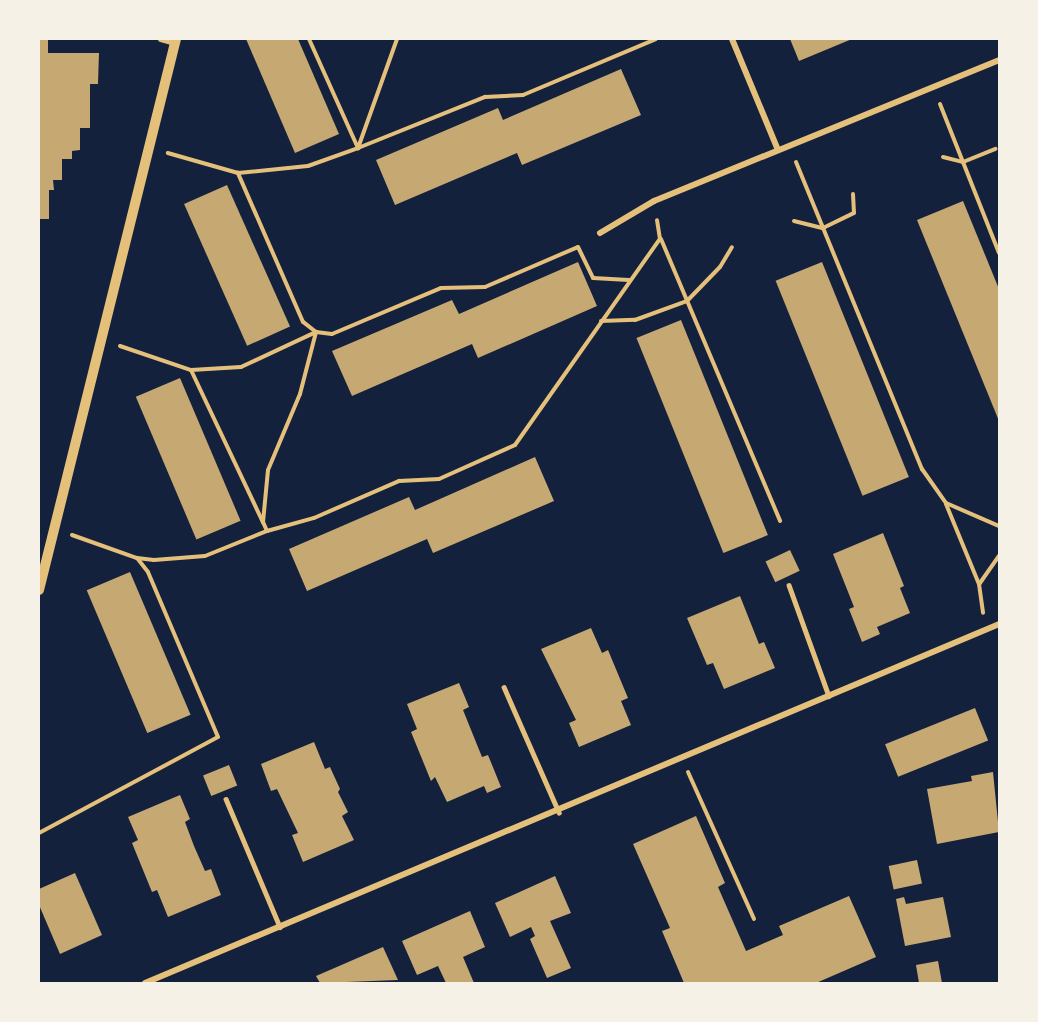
<!DOCTYPE html>
<style>
body{margin:0}
#map{position:relative;width:1038px;height:1022px;overflow:hidden;background:#14213d;font-family:"Source Sans 3",sans-serif}
div>[style]{position:absolute}
[style*='--x']{left:calc(var(--x)*1px);top:calc(var(--y)*1px);width:calc(var(--w)*1px);rotate:calc(var(--a)*1deg)}
.building>*{inset:0;background:#c6a872;transform-origin:0 0}
.path>*{height:4px;margin:-2px;padding:0 2px;transform-origin:2px;border-radius:2px;background:#e5c07b}
.service>*{height:4.5px;margin:-2.25px;padding:0 2.25px;transform-origin:2.25px;border-radius:2.25px;background:#e5c07b}
.minor>*{height:6px;margin:-3px;padding:0 3px;transform-origin:3px;border-radius:3px;background:#e5c07b}
.tertiary>*{height:10px;margin:-5px;padding:0 5px;transform-origin:5px;border-radius:5px;background:#e5c07b}
span{translate:-50% -50%;white-space:nowrap;text-align:center;line-height:1.15;-webkit-text-stroke:5px #f6f1e7;paint-order:stroke}
.frame{position:absolute;inset:0;border:40px solid #f6f1e7;pointer-events:none}
</style>
<div id="map">
<div class="building">
<div style="clip-path:polygon(39px 39px,48px 39px,48px 53px,99px 53px,98px 84px,90px 84px,90px 128px,80px 128px,80px 150px,72px 151px,72px 159px,62px 159px,62px 180px,53px 180px,54px 190px,49px 190px,49px 219px,39px 219px)"></div>
<div style="clip-path:polygon(246px 39px,298px 39px,339px 134px,295px 153px)"></div>
<div style="clip-path:polygon(790px 39px,852px 39px,799px 61px)"></div>
<div style="clip-path:polygon(621px 69px,641px 115px,522px 165px,517px 153px,395px 205px,376px 160px,498px 108px,503px 120px)"></div>
<div style="left:227px;top:185px;width:155px;height:47px;rotate:66deg"></div>
<div style="clip-path:polygon(963px 201px,999px 289px,999px 421px,917px 220px)"></div>
<div style="clip-path:polygon(578px 262px,597px 306px,478px 358px,472px 344px,352px 396px,332px 351px,452px 300px,459px 314px)"></div>
<div style="left:822px;top:262px;width:232px;height:50px;rotate:68deg"></div>
<div style="left:681px;top:320px;width:232px;height:48px;rotate:68deg"></div>
<div style="left:180px;top:378px;width:155px;height:48px;rotate:67deg"></div>
<div style="clip-path:polygon(535px 457px,554px 501px,433px 553px,427px 539px,307px 591px,289px 549px,409px 497px,415px 510px)"></div>
<div style="clip-path:polygon(883px 533px,904px 586px,900px 588px,910px 613px,877px 627px,880px 634px,862px 642px,849px 609px,854px 607px,833px 554px)"></div>
<div style="left:790px;top:550px;width:23px;height:27px;rotate:65deg"></div>
<div style="left:130px;top:572px;width:155px;height:47px;rotate:67deg"></div>
<div style="clip-path:polygon(740px 596px,759px 644px,764px 642px,775px 668px,724px 689px,713px 663px,707px 665px,687px 618px)"></div>
<div style="clip-path:polygon(591px 628px,602px 653px,608px 650px,628px 698px,621px 701px,631px 725px,579px 747px,569px 723px,576px 720px,541px 649px)"></div>
<div style="clip-path:polygon(459px 683px,469px 707px,463px 710px,482px 757px,488px 755px,501px 787px,487px 793px,484px 786px,447px 802px,435px 777px,431px 781px,411px 732px,417px 729px,407px 704px)"></div>
<div style="left:975px;top:708px;width:35px;height:97px;rotate:68deg"></div>
<div style="clip-path:polygon(314px 742px,325px 769px,330px 767px,340px 789px,338px 792px,348px 812px,342px 816px,354px 840px,303px 862px,292px 835px,298px 833px,277px 789px,271px 791px,261px 764px)"></div>
<div style="left:229px;top:765px;width:22px;height:28px;rotate:68deg"></div>
<div style="clip-path:polygon(993px 772px,999px 832px,937px 844px,927px 789px,972px 781px,971px 776px)"></div>
<div style="clip-path:polygon(180px 795px,190px 819px,185px 822px,194px 846px,205px 871px,211px 869px,221px 895px,168px 917px,157px 890px,152px 892px,132px 843px,138px 840px,128px 817px)"></div>
<div style="clip-path:polygon(696px 816px,725px 883px,718px 887px,746px 951px,783px 935px,779px 926px,849px 896px,876px 957px,816px 983px,684px 983px,662px 931px,670px 928px,633px 844px)"></div>
<div style="left:917px;top:860px;width:24px;height:29px;rotate:78deg"></div>
<div style="clip-path:polygon(75px 873px,102px 935px,60px 954px,39px 905px,39px 889px)"></div>
<div style="clip-path:polygon(555px 876px,571px 913px,550px 921px,571px 968px,547px 978px,530px 939px,535px 936px,531px 927px,510px 937px,495px 903px)"></div>
<div style="clip-path:polygon(904px 897px,906px 904px,943px 897px,951px 937px,905px 946px,896px 899px)"></div>
<div style="clip-path:polygon(470px 911px,485px 947px,463px 957px,474px 983px,446px 983px,438px 966px,417px 975px,402px 941px)"></div>
<div style="clip-path:polygon(383px 947px,398px 980px,320px 983px,316px 976px)"></div>
<div style="clip-path:polygon(938px 961px,942px 983px,919px 983px,916px 965px)"></div>
</div>
<div class="path">
<div style="--x:309;--y:39;--w:120;--a:65.8"></div>
<div style="--x:358;--y:148;--w:137;--a:-21.9"></div>
<div style="--x:485;--y:97;--w:38;--a:-3"></div>
<div style="--x:523;--y:95;--w:144;--a:-22.8"></div>
<div style="--x:940;--y:104;--w:160;--a:68.4"></div>
<div style="--x:943;--y:157;--w:21;--a:14"></div>
<div style="--x:963;--y:162;--w:35;--a:-22"></div>
<div style="--x:796;--y:162;--w:332;--a:67.7"></div>
<div style="--x:922;--y:469;--w:42;--a:54.8"></div>
<div style="--x:946;--y:503;--w:58;--a:23.5"></div>
<div style="--x:238;--y:173;--w:70;--a:-5.7"></div>
<div style="--x:308;--y:166;--w:53;--a:-19.8"></div>
<div style="--x:358;--y:148;--w:116;--a:-70.3"></div>
<div style="--x:794;--y:221;--w:30;--a:14"></div>
<div style="--x:823;--y:228;--w:34;--a:-26"></div>
<div style="--x:854;--y:213;--w:19;--a:-93"></div>
<div style="--x:661;--y:239;--w:306;--a:67.1"></div>
<div style="--x:601;--y:321;--w:34;--a:-2"></div>
<div style="--x:635;--y:320;--w:55;--a:-20.1"></div>
<div style="--x:687;--y:301;--w:47;--a:-45.9"></div>
<div style="--x:720;--y:267;--w:23;--a:-59"></div>
<div style="--x:120;--y:346;--w:75;--a:18.7"></div>
<div style="--x:191;--y:370;--w:50;--a:-3.4"></div>
<div style="--x:241;--y:367;--w:83;--a:-25"></div>
<div style="--x:316;--y:332;--w:16;--a:7"></div>
<div style="--x:332;--y:334;--w:118;--a:-22.9"></div>
<div style="--x:441;--y:288;--w:44;--a:-1.3"></div>
<div style="--x:485;--y:287;--w:101;--a:-23.3"></div>
<div style="--x:578;--y:247;--w:34;--a:64"></div>
<div style="--x:593;--y:278;--w:36;--a:3"></div>
<div style="--x:191;--y:370;--w:168;--a:64.7"></div>
<div style="--x:946;--y:504;--w:87;--a:67.6"></div>
<div style="--x:979;--y:584;--w:29;--a:82"></div>
<div style="--x:267;--y:531;--w:49;--a:-15.5"></div>
<div style="--x:314;--y:518;--w:93;--a:-23.5"></div>
<div style="--x:399;--y:481;--w:40;--a:-2.9"></div>
<div style="--x:439;--y:479;--w:83;--a:-24.1"></div>
<div style="--x:515;--y:445;--w:252;--a:-54.9"></div>
<div style="--x:660;--y:239;--w:19;--a:-99"></div>
<div style="--x:72;--y:535;--w:69;--a:19.5"></div>
<div style="--x:137;--y:558;--w:17;--a:7"></div>
<div style="--x:154;--y:560;--w:51;--a:-4.5"></div>
<div style="--x:205;--y:556;--w:67;--a:-22"></div>
<div style="--x:267;--y:531;--w:10;--a:-114"></div>
<div style="--x:263;--y:522;--w:52;--a:-84.5"></div>
<div style="--x:268;--y:470;--w:82;--a:-67.2"></div>
<div style="--x:300;--y:394;--w:64;--a:-75.5"></div>
<div style="--x:316;--y:332;--w:16;--a:-142"></div>
<div style="--x:303;--y:322;--w:163;--a:-113.6"></div>
<div style="--x:238;--y:173;--w:73;--a:-164.1"></div>
<div style="--x:980;--y:583;--w:33;--a:-55"></div>
<div style="--x:688;--y:772;--w:161;--a:65.8"></div>
<div style="--x:39;--y:833;--w:203;--a:-28.2"></div>
<div style="--x:218;--y:737;--w:179;--a:-113"></div>
<div style="--x:148;--y:572;--w:18;--a:-128"></div>
</div>
<div class="service">
<div style="--x:789;--y:585;--w:118;--a:70.2"></div>
<div style="--x:504;--y:687;--w:137;--a:66.3"></div>
<div style="--x:226;--y:799;--w:139;--a:67.1"></div>
</div>
<div class="minor">
<div style="--x:161;--y:39;--w:15;--a:16"></div>
<div style="--x:732;--y:39;--w:120;--a:67.5"></div>
<div style="--x:600;--y:233;--w:63;--a:-30.7"></div>
<div style="--x:654;--y:201;--w:373;--a:-22.2"></div>
<div style="--x:145;--y:983;--w:926;--a:-22.8"></div>
</div>
<div class="tertiary">
<div style="--x:39;--y:590;--w:568;--a:-76.04"></div>
</div>
<div class="frame"></div>
</div>
